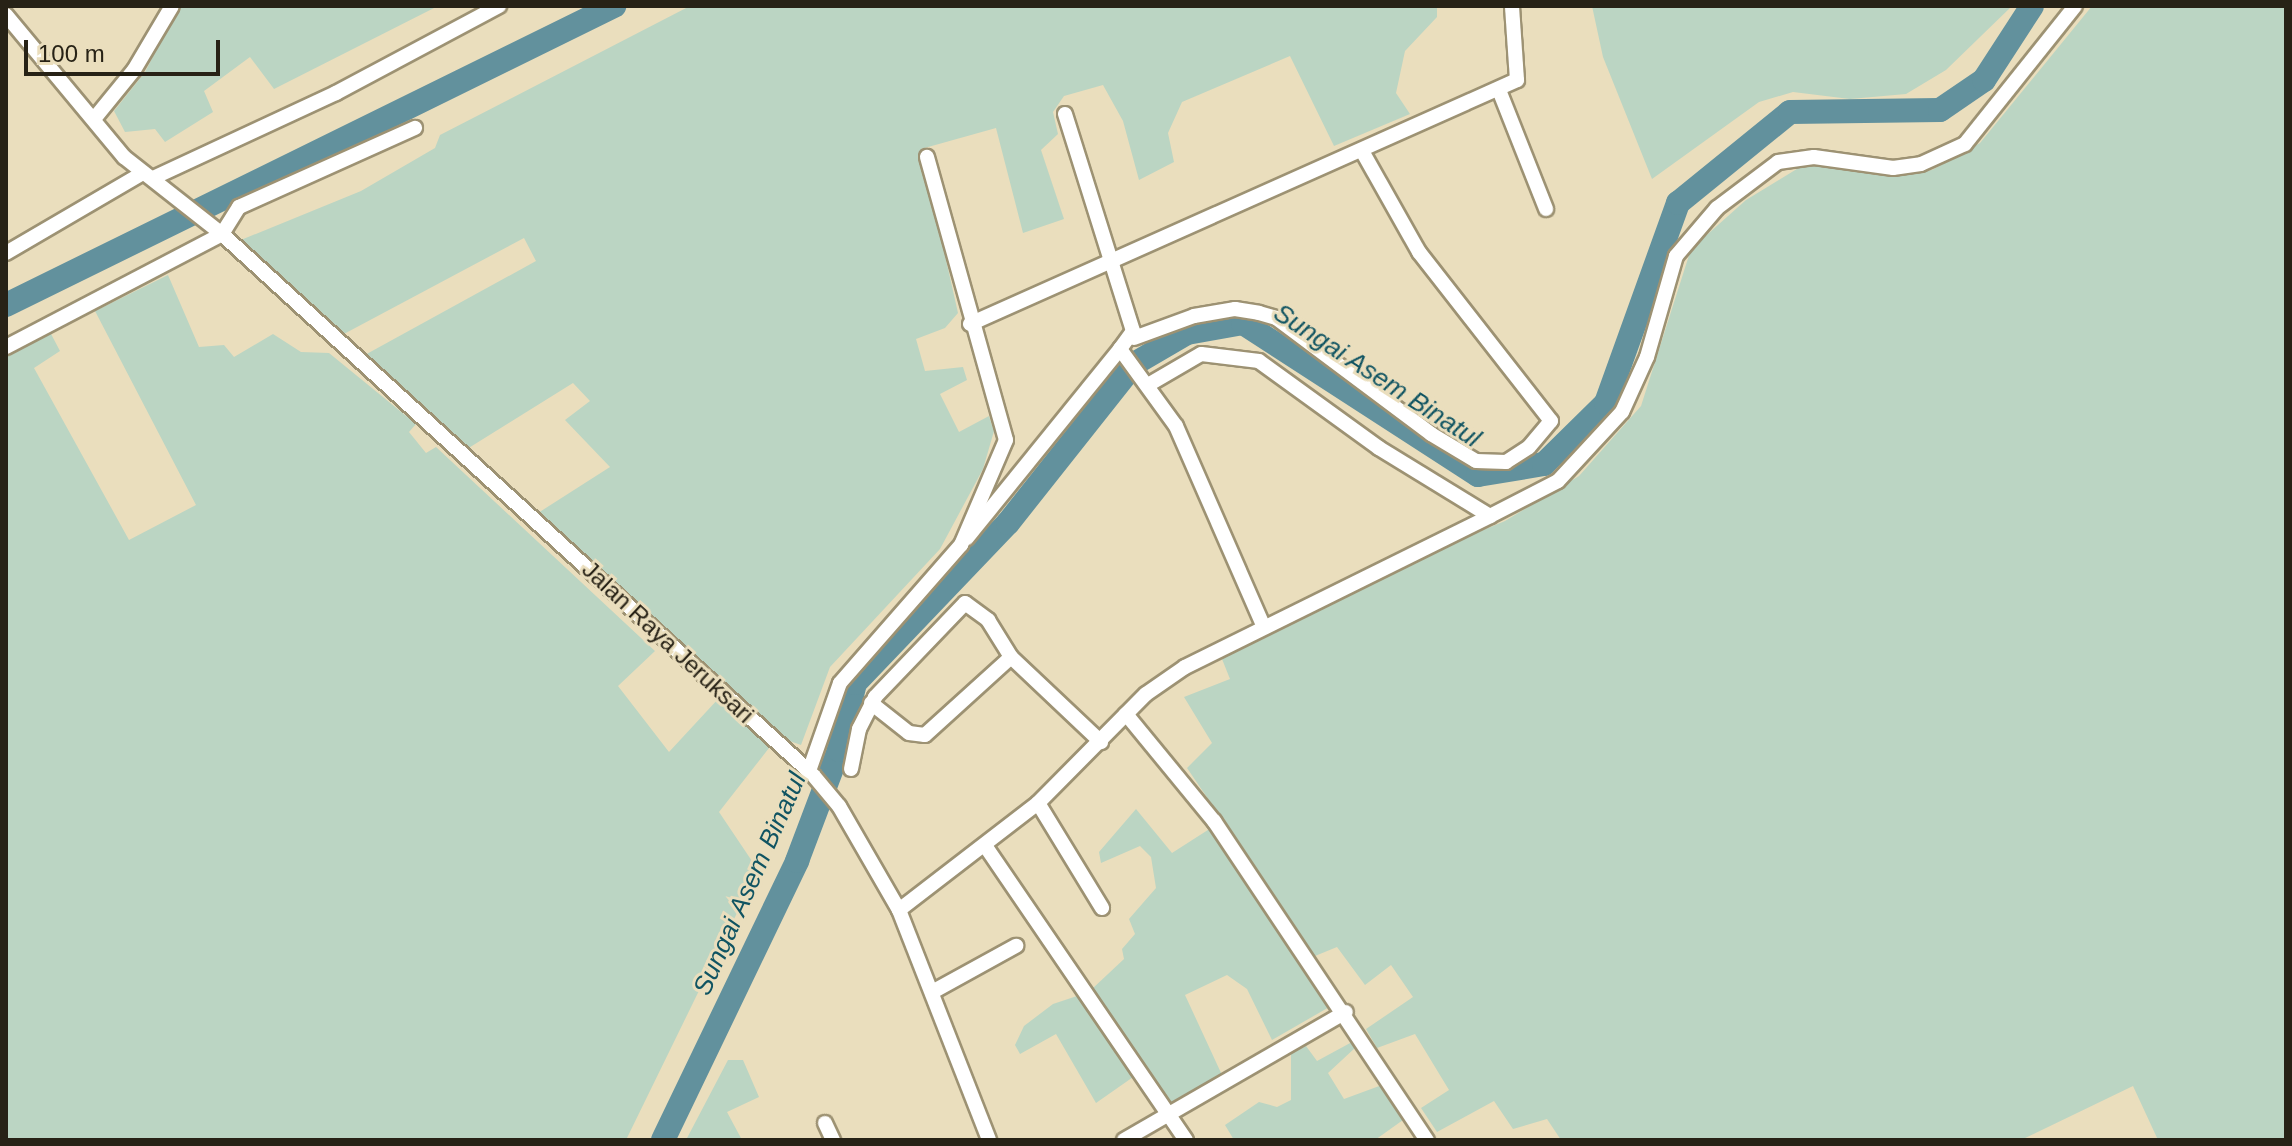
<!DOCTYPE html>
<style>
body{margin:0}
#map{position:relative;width:2292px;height:1146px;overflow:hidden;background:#eadebd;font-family:Helvetica,sans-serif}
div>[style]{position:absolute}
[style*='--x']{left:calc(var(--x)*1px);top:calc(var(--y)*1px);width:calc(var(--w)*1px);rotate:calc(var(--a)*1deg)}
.green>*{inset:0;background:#bbd5c3}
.river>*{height:24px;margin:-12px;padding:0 12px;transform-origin:12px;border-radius:12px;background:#62919d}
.roads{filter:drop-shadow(2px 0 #9d9273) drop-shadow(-2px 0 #9d9273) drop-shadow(0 2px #9d9273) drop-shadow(0 -2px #9d9273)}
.minor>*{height:14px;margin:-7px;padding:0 7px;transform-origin:7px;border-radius:7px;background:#fff}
span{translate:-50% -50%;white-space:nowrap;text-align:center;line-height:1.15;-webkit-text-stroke:6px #eadebd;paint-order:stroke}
.street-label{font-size:24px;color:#272216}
.water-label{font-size:26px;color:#105462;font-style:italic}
.frame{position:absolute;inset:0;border:8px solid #272216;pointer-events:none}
.scale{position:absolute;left:24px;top:40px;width:196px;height:36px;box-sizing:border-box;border:4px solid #272216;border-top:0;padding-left:10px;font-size:24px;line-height:28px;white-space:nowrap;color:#272216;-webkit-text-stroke:6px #eadebd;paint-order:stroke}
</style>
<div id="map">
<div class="green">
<div style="clip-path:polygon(179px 6px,438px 6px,274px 89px,250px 57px,204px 91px,213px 112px,165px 142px,155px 129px,125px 132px,114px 111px,145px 72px)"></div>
<div style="clip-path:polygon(690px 6px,1437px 6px,1437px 17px,1405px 51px,1396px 93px,1410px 114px,1334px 146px,1290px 56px,1182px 102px,1168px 133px,1174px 162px,1139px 180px,1123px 121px,1103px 85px,1064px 96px,1053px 112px,1058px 134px,1041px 150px,1064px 219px,1023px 233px,996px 128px,921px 149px,958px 313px,945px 328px,916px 339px,925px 371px,963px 367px,967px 380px,940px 394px,959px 432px,989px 416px,994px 431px,983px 469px,940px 549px,830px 667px,801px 745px,784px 739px,538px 513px,610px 467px,565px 420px,590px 401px,573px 383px,467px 449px,363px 356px,536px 261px,524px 238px,342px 335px,236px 242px,361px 191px,435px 148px,440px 135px)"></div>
<div style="clip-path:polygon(1592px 6px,2012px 6px,1946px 70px,1906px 94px,1850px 99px,1793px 92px,1759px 102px,1652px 179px,1603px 57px)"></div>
<div style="clip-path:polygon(2092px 6px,2286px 6px,2286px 1140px,2158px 1140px,2133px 1086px,2021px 1140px,1561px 1140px,1547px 1119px,1513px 1129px,1494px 1101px,1437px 1132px,1421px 1108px,1449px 1090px,1415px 1034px,1377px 1048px,1366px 1029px,1413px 997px,1391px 965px,1365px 985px,1337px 947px,1315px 956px,1187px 768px,1212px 743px,1184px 697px,1230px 679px,1220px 654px,1404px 563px,1505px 521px,1579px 476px,1641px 406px,1691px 249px,1746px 200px,1805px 164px,1877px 175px,1932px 170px,1980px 143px)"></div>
<div style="clip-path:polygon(168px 275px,199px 347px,224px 345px,234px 357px,273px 334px,301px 352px,329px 353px,416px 424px,409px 432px,426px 453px,436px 447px,655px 651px,618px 686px,669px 752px,719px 698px,769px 748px,719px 812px,758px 870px,626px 1140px,6px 1140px,6px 356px,50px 332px,60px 351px,34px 368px,129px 540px,196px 505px,95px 311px)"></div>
<div style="clip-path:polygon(1136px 809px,1172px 853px,1211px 828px,1331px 1006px,1272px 1040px,1247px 989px,1227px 975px,1185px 995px,1222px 1075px,1171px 1102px,1092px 989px,1124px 959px,1122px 949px,1135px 934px,1129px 919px,1156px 888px,1151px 857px,1140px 846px,1101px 863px,1099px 852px)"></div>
<div style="clip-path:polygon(1080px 995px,1136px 1075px,1096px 1103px,1056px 1034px,1020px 1054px,1015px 1045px,1024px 1026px,1053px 1004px)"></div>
<div style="clip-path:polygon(1352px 1042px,1356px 1047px,1328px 1073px,1344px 1099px,1382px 1085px,1403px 1120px,1375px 1140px,1234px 1140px,1225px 1125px,1259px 1102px,1277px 1107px,1291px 1100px,1291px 1053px,1306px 1046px,1317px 1061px)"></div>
<div style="clip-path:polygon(728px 1060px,743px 1060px,759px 1097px,727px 1112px,742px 1140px,686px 1140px)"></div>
</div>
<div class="river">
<div style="--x:6;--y:305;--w:678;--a:-26.19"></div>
<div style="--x:663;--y:1140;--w:310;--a:-64.3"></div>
<div style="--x:797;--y:861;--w:119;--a:-69.3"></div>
<div style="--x:839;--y:750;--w:69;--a:-76.6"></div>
<div style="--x:855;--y:683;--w:221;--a:-46.3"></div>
<div style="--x:1008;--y:523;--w:203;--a:-51.6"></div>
<div style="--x:1134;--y:364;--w:61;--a:-30.3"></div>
<div style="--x:1187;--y:333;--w:57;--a:-10.1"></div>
<div style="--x:1243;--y:323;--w:280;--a:32.9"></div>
<div style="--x:1478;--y:475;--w:67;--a:-9.5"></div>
<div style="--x:1544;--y:464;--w:87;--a:-44.5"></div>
<div style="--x:1606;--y:403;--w:213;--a:-70.2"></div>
<div style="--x:1678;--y:203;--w:144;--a:-39.1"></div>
<div style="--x:1790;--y:112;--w:150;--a:-0.8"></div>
<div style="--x:1940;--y:110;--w:53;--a:-34.3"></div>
<div style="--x:1984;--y:80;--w:88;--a:-57"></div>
</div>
<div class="roads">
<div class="minor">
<div style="--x:6;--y:15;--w:185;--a:50.3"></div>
<div style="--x:124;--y:157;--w:125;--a:38.2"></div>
<div style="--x:222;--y:234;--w:801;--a:42.47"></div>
<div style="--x:813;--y:775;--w:40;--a:50"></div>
<div style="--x:839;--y:806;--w:120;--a:60"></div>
<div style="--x:899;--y:910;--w:247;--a:68.6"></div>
<div style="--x:1499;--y:90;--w:128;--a:68.4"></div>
<div style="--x:1065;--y:114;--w:227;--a:72.6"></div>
<div style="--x:1133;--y:331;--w:22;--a:126"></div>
<div style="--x:1120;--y:349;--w:95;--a:54"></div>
<div style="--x:1176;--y:426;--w:217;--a:66.4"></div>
<div style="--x:94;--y:119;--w:63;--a:-50.8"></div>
<div style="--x:134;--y:70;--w:74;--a:-59.3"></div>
<div style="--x:153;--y:178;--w:202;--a:-24.9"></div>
<div style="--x:336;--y:93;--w:185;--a:-28.1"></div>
<div style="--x:222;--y:234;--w:32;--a:-58"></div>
<div style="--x:239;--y:207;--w:193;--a:-24.2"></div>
<div style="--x:6;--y:253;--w:159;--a:-30.3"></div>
<div style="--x:970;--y:324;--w:599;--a:-24.04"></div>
<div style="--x:1517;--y:80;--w:74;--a:-93.9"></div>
<div style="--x:1134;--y:338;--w:64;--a:-20.1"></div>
<div style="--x:1194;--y:316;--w:42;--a:-9.7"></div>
<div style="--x:1235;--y:309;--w:24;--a:9"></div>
<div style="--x:1259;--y:313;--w:18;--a:16"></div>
<div style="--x:1276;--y:318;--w:194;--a:36.8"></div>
<div style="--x:1431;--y:434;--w:52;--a:31"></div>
<div style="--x:1476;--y:461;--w:30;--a:2"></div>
<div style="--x:1506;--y:462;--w:27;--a:-33"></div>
<div style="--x:1529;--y:447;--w:34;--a:-50"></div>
<div style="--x:1551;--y:421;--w:214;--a:-128"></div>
<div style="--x:1419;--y:252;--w:116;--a:-119.4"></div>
<div style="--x:6;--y:347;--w:244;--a:-27.6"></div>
<div style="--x:1490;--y:516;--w:76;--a:-27.2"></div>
<div style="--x:1558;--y:481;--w:94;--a:-47.2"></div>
<div style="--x:1622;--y:412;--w:60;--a:-65.6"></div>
<div style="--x:1647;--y:357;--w:105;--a:-74"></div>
<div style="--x:1676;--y:256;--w:63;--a:-49.5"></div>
<div style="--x:1717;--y:208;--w:76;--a:-37"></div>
<div style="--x:1778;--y:162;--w:36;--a:-8"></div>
<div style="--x:1814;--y:157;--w:80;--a:7.9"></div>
<div style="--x:1893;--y:168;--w:28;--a:-8"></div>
<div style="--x:1921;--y:164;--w:48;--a:-24.4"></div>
<div style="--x:1965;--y:144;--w:176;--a:-51.4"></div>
<div style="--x:967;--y:538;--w:243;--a:-51"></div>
<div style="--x:871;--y:703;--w:48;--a:38.3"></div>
<div style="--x:909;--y:733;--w:16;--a:7"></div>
<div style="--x:925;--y:735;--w:116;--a:-42.2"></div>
<div style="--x:1126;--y:714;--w:139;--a:50.6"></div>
<div style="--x:1214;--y:821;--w:384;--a:56.3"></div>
<div style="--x:851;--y:769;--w:41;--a:-78.7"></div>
<div style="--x:859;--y:729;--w:36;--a:-63"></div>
<div style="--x:875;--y:697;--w:130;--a:-46.2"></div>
<div style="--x:965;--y:603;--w:29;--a:36"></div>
<div style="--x:988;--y:620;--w:44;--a:58.1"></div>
<div style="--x:1011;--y:657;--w:124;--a:43.4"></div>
<div style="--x:809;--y:771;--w:93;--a:-70.6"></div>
<div style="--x:840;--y:683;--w:184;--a:-48.8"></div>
<div style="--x:961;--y:545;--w:114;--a:-66.8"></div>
<div style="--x:1006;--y:440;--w:294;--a:-105.6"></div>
<div style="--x:1038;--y:803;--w:123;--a:58.6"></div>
<div style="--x:986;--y:847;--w:355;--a:55.7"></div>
<div style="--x:899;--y:910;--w:175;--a:-37.6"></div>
<div style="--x:1038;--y:803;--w:153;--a:-45.3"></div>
<div style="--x:1146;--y:694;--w:47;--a:-34.7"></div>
<div style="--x:1185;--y:667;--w:340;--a:-26.3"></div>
<div style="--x:1490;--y:516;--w:130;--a:-148.5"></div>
<div style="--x:1379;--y:448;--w:148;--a:-144.1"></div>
<div style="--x:1259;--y:361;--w:58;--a:-173.1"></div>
<div style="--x:1201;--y:354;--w:61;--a:149.7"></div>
<div style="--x:934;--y:991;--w:94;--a:-28.8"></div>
<div style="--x:825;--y:1123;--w:19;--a:65"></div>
<div style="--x:1124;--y:1140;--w:256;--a:-30"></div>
</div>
</div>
<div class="street-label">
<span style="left:668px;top:642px;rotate:43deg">Jalan Raya Jeruksari</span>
</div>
<div class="water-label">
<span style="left:1377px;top:376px;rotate:33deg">Sungai Asem Binatul</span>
<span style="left:750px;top:884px;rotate:-66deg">Sungai Asem Binatul</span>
</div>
<div class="frame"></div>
<div class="scale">100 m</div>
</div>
